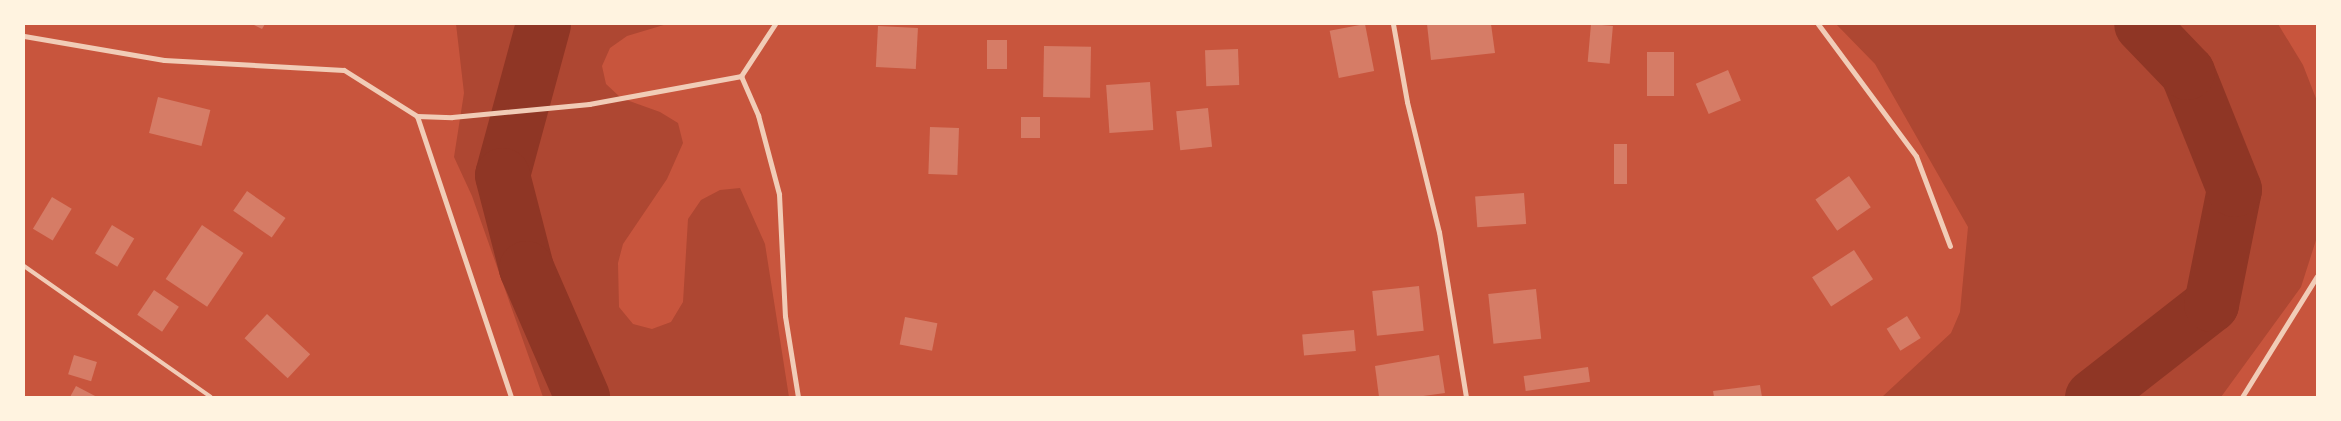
<!DOCTYPE html>
<style>
body{margin:0}
#map{position:relative;width:2341px;height:421px;overflow:hidden;background:#c8553d;font-family:"Roboto Condensed",sans-serif}
div>[style]{position:absolute}
[style*='--x']{left:calc(var(--x)*1px);top:calc(var(--y)*1px);width:calc(var(--w)*1px);rotate:calc(var(--a)*1deg)}
.green>*{inset:0;background:#ae4732}
.river>*{height:55px;margin:-27.5px;padding:0 27.5px;transform-origin:27.5px;border-radius:27.5px;background:#8f3625}
.building>*{inset:0;background:#d67c66;transform-origin:0 0}
.service>*{height:4px;margin:-2px;padding:0 2px;transform-origin:2px;border-radius:2px;background:#f1ccb7}
.minor>*{height:5px;margin:-2.5px;padding:0 2.5px;transform-origin:2.5px;border-radius:2.5px;background:#f1ccb7}
span{translate:-50% -50%;white-space:nowrap;text-align:center;line-height:1.15;-webkit-text-stroke:4.5px #fff3e0;paint-order:stroke}
.frame{position:absolute;inset:0;border:25px solid #fff3e0;pointer-events:none}
</style>
<div id="map">
<div class="green">
<div style="clip-path:polygon(456px 24px,667px 24px,627px 36px,610px 48px,602px 66px,606px 84px,621px 98px,660px 112px,678px 123px,683px 143px,667px 179px,623px 244px,618px 263px,619px 307px,633px 324px,652px 329px,671px 322px,683px 302px,688px 219px,701px 200px,720px 190px,740px 188px,765px 244px,789px 397px,543px 397px,472px 196px,454px 157px,464px 93px)"></div>
<div style="clip-path:polygon(1836px 24px,2278px 24px,2303px 65px,2317px 101px,2317px 237px,2301px 287px,2221px 397px,1882px 397px,1951px 333px,1960px 312px,1968px 227px,1875px 64px)"></div>
</div>
<div class="river">
<div style="--x:543;--y:24;--w:156;--a:105.2"></div>
<div style="--x:502;--y:175;--w:96;--a:75.5"></div>
<div style="--x:526;--y:268;--w:141;--a:66.5"></div>
<div style="--x:2092;--y:397;--w:151;--a:-38"></div>
<div style="--x:2211;--y:304;--w:117;--a:-78.7"></div>
<div style="--x:2234;--y:189;--w:126;--a:-111.9"></div>
<div style="--x:2187;--y:72;--w:66;--a:-133.8"></div>
</div>
<div class="building">
<div style="clip-path:polygon(252px 24px,265px 24px,262px 29px)"></div>
<div style="left:1365px;top:24px;width:48px;height:36px;rotate:79deg"></div>
<div style="clip-path:polygon(1427px 24px,1491px 24px,1495px 53px,1431px 60px)"></div>
<div style="left:1591px;top:24px;width:22px;height:38px;rotate:5deg"></div>
<div style="left:878px;top:26px;width:40px;height:41px;rotate:3deg"></div>
<div style="left:987px;top:40px;width:20px;height:29px"></div>
<div style="left:1044px;top:46px;width:47px;height:51px;rotate:1deg"></div>
<div style="left:1238px;top:49px;width:36px;height:33px;rotate:88deg"></div>
<div style="left:1647px;top:52px;width:27px;height:44px"></div>
<div style="left:1728px;top:70px;width:33px;height:35px;rotate:67deg"></div>
<div style="left:1150px;top:82px;width:48px;height:44px;rotate:86deg"></div>
<div style="left:158px;top:97px;width:54px;height:37px;rotate:14deg"></div>
<div style="left:1208px;top:108px;width:39px;height:32px;rotate:84deg"></div>
<div style="left:1021px;top:117px;width:19px;height:21px"></div>
<div style="left:930px;top:127px;width:29px;height:47px;rotate:2deg"></div>
<div style="left:1614px;top:144px;width:13px;height:40px"></div>
<div style="left:1849px;top:176px;width:38px;height:41px;rotate:55deg"></div>
<div style="left:247px;top:191px;width:47px;height:24px;rotate:35deg"></div>
<div style="left:1524px;top:193px;width:31px;height:49px;rotate:86deg"></div>
<div style="left:52px;top:197px;width:23px;height:37px;rotate:31deg"></div>
<div style="left:112px;top:225px;width:26px;height:33px;rotate:31deg"></div>
<div style="left:202px;top:225px;width:50px;height:65px;rotate:34deg"></div>
<div style="left:1854px;top:250px;width:35px;height:50px;rotate:57deg"></div>
<div style="left:1419px;top:286px;width:45px;height:47px;rotate:84deg"></div>
<div style="left:1536px;top:289px;width:50px;height:48px;rotate:84deg"></div>
<div style="left:154px;top:290px;width:30px;height:30px;rotate:34deg"></div>
<div style="left:267px;top:314px;width:59px;height:33px;rotate:43deg"></div>
<div style="left:1907px;top:316px;width:26px;height:24px;rotate:58deg"></div>
<div style="left:905px;top:317px;width:33px;height:28px;rotate:11deg"></div>
<div style="left:1354px;top:330px;width:21px;height:52px;rotate:85deg"></div>
<div style="left:74px;top:355px;width:24px;height:20px;rotate:17deg"></div>
<div style="clip-path:polygon(1439px 355px,1445px 393px,1416px 397px,1379px 397px,1375px 366px)"></div>
<div style="left:1588px;top:367px;width:15px;height:65px;rotate:82deg"></div>
<div style="clip-path:polygon(1760px 385px,1762px 397px,1714px 397px,1713px 391px)"></div>
<div style="clip-path:polygon(76px 386px,97px 397px,70px 397px)"></div>
</div>
<div class="service">
<div style="--x:24;--y:266;--w:228;--a:35"></div>
</div>
<div class="minor">
<div style="--x:775;--y:24;--w:62;--a:123.2"></div>
<div style="--x:741;--y:76;--w:43;--a:66.4"></div>
<div style="--x:758;--y:115;--w:82;--a:75.1"></div>
<div style="--x:779;--y:194;--w:122;--a:87.2"></div>
<div style="--x:785;--y:316;--w:82;--a:80.9"></div>
<div style="--x:1393;--y:24;--w:79;--a:79.8"></div>
<div style="--x:1407;--y:102;--w:134;--a:76.2"></div>
<div style="--x:1439;--y:232;--w:167;--a:80.7"></div>
<div style="--x:1818;--y:24;--w:164;--a:53.4"></div>
<div style="--x:1916;--y:156;--w:96;--a:69.3"></div>
<div style="--x:24;--y:36;--w:142;--a:9.7"></div>
<div style="--x:164;--y:60;--w:180;--a:3.2"></div>
<div style="--x:344;--y:70;--w:86;--a:32.2"></div>
<div style="--x:417;--y:116;--w:296;--a:71.5"></div>
<div style="--x:417;--y:116;--w:35;--a:2"></div>
<div style="--x:452;--y:117;--w:138;--a:-5.4"></div>
<div style="--x:589;--y:104;--w:155;--a:-10.4"></div>
<div style="--x:2242;--y:397;--w:142;--a:-58.2"></div>
</div>
<div class="frame"></div>
</div>
